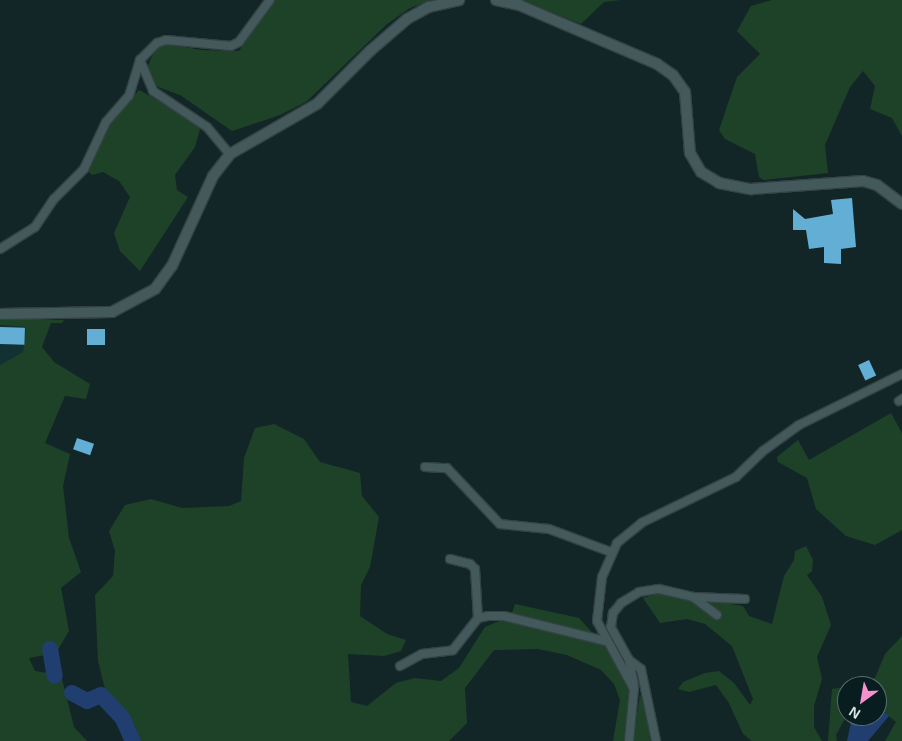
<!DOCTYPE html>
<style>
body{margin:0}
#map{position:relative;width:902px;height:741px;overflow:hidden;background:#122628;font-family:Arial,sans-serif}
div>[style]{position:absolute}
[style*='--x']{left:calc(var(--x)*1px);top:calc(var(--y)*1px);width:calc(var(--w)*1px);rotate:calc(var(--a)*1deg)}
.built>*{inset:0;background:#123134}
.green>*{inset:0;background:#1e4227}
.water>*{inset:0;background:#213e70}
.river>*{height:16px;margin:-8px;padding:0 8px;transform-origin:8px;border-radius:8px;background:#213e70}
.building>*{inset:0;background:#63aed4;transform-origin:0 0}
.roads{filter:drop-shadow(1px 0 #344244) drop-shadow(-1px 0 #344244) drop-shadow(0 1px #344244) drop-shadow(0 -1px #344244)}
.minor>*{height:8px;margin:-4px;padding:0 4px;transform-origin:4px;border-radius:4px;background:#43595b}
.tertiary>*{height:10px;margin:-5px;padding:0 5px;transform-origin:5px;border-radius:5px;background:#43595b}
span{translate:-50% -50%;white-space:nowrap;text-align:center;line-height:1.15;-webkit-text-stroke:5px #081d1f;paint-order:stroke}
.north{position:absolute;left:837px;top:676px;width:50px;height:50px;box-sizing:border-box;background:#081d1f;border:1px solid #5c6d6f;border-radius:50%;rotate:212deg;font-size:14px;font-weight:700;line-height:20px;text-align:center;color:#d9e5e7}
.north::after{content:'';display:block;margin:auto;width:18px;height:22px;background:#f690cf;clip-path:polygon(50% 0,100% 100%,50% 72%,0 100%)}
</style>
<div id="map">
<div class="built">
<div style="clip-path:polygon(0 325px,26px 327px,23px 352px,0 365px)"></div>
</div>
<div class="green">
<div style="clip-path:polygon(275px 0,432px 0,410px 8px,387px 24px,306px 102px,280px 115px,232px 131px,180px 95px,156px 86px,149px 76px,148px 66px,153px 54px,160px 47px,170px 44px,201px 50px,239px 51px)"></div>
<div style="clip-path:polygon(522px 0,621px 0,604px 2px,581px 24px)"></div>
<div style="clip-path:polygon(772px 0,902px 0,902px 136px,892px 118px,870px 109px,875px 86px,863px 71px,850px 87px,825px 145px,828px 173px,764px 180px,759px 177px,755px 154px,725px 139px,719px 130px,737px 77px,760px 54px,737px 31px,751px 6px)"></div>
<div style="clip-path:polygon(139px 90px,183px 114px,200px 129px,195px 147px,175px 175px,177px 190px,188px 197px,140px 271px,120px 251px,114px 233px,130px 197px,119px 181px,103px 172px,92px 175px,86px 169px,104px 132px)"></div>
<div style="clip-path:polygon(0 319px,64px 320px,62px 323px,51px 323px,42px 347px,54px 362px,90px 384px,86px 399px,65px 396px,45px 443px,70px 454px,63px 486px,69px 538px,81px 572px,61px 588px,69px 631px,56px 653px,29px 658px,35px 671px,61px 675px,74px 727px,87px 741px,0 741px,0 365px,23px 352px,26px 327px,0 325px)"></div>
<div style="clip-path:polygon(891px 413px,902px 433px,902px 530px,875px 545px,846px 536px,816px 509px,807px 478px,778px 462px,777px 457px,798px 440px,809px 460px)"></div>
<div style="clip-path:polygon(274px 424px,304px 439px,320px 462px,360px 473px,362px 496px,379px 517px,370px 567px,361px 585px,360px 616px,387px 634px,406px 640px,401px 651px,384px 656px,348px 654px,351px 702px,367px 706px,396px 683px,415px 678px,441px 681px,459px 668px,485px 627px,511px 616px,515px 604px,579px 618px,614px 657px,633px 689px,626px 741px,613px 741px,620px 700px,614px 684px,601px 670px,567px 655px,538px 649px,494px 650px,465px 688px,467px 723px,449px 741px,140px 741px,135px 726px,106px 693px,98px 661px,95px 595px,113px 576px,115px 551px,109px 531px,125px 505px,151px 499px,182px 508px,229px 506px,241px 501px,244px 458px,255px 428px)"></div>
<div style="clip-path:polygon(806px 546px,813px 560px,812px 571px,807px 575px,822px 597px,831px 625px,817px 657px,822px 679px,814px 706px,814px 727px,822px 741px,752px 741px,743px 734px,729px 703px,716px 685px,689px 692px,678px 689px,683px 682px,705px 673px,719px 671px,734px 683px,750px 705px,753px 699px,732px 646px,705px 624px,687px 619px,660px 623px,643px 598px,660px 593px,743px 606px,749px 616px,772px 624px,784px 576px,794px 560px,795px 551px)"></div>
<div style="clip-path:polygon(902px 636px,902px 741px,885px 741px,896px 722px,877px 707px,877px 686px,851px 686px,875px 678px,885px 654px)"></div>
<div style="clip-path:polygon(847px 687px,847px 715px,836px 735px,837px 741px,828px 741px,832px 689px)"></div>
<div style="clip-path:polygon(640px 694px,648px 717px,650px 741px,633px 741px)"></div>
</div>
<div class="water">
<div style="clip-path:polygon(877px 707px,889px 716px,868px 741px,847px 741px,851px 722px,846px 718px,848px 716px,877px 716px)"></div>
</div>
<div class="river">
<div style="--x:50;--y:649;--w:27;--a:80"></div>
<div style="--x:72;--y:693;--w:17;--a:28"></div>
<div style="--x:87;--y:701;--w:15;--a:-23"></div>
<div style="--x:101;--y:695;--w:33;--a:47"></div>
<div style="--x:123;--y:719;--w:24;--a:66"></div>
</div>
<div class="building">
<div style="clip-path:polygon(852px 198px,856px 247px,841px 249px,841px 264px,824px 263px,824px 247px,809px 249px,806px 230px,793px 230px,793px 209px,805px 219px,833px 214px,831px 200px)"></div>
<div style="left:0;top:327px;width:25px;height:17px;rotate:2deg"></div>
<div style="left:105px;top:329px;width:16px;height:18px;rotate:90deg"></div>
<div style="left:869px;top:360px;width:17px;height:12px;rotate:65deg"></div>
<div style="left:77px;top:438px;width:18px;height:12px;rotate:19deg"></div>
</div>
<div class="roads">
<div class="minor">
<div style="--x:140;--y:60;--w:34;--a:67"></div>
<div style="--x:153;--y:91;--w:65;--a:33.7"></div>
<div style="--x:207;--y:127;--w:35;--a:50"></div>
<div style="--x:0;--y:249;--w:41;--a:-32.2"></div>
<div style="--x:35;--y:227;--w:34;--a:-56"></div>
<div style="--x:54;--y:199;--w:42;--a:-45"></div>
<div style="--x:84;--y:169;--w:52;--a:-64.9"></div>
<div style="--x:106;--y:122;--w:35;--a:-49"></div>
<div style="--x:129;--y:96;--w:38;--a:-73"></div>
<div style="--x:140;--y:60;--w:24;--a:-45"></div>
<div style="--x:157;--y:43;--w:9;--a:-18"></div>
<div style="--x:166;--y:40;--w:65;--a:5.3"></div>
<div style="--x:231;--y:46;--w:9;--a:-27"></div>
<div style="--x:239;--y:42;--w:52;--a:-53.6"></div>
<div style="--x:899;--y:401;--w:4;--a:-34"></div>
<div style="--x:425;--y:467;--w:22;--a:3"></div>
<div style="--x:447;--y:468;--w:77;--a:46.6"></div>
<div style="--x:500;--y:524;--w:49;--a:5.8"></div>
<div style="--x:549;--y:529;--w:66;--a:20.4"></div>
<div style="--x:450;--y:559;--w:21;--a:14"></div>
<div style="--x:470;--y:564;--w:7;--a:45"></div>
<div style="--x:475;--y:569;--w:49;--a:86.5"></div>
<div style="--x:693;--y:597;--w:30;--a:37"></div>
<div style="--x:629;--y:660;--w:15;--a:37"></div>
<div style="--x:641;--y:669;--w:74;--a:78.2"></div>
<div style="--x:400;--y:666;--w:25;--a:-29"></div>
<div style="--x:422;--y:654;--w:31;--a:-7"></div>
<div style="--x:453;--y:650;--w:41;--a:-52"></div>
<div style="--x:478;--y:618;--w:10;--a:-11"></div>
<div style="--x:488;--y:616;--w:16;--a:0"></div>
<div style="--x:504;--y:616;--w:104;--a:13.9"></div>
<div style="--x:634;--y:684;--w:25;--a:-102"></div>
<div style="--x:629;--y:660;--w:38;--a:-119"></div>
<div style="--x:611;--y:627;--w:14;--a:-82"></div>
<div style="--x:613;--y:613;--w:13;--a:-51"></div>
<div style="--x:621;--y:603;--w:21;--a:-31"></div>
<div style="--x:639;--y:592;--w:20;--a:-9"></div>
<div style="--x:659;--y:589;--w:35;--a:13"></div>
<div style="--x:693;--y:597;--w:52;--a:2.2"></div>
<div style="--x:629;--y:741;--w:52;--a:-84.5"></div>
<div style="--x:634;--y:689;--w:77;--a:-118.6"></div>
<div style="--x:597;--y:621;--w:44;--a:-83.5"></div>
<div style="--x:602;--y:577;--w:37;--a:-66"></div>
<div style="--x:617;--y:543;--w:33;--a:-39"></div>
<div style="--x:643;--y:522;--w:103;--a:-25.8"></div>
<div style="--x:736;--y:477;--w:37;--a:-44"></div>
<div style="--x:763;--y:451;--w:44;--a:-35.8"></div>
<div style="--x:799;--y:425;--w:115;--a:-26.3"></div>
</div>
<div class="tertiary">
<div style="--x:496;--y:0;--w:24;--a:12"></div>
<div style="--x:519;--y:5;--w:150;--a:23.1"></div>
<div style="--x:657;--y:64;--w:19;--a:35"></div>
<div style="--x:673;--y:75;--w:21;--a:55"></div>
<div style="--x:685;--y:92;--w:61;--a:85.3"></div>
<div style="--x:690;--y:153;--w:22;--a:60"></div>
<div style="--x:701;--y:172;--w:21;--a:31"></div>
<div style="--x:719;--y:183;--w:33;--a:11"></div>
<div style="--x:751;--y:189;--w:112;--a:-4.1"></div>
<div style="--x:863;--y:181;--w:15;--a:16"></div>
<div style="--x:877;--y:185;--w:31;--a:37"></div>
<div style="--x:0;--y:314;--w:112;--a:-1"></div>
<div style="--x:112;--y:312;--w:49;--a:-28.1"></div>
<div style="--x:155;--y:289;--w:29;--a:-54"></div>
<div style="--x:172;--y:266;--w:99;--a:-65.5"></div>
<div style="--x:213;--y:176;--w:28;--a:-52"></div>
<div style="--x:230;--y:154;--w:100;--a:-29.9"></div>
<div style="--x:317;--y:104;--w:75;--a:-45"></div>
<div style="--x:370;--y:51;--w:49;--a:-40.9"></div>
<div style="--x:407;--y:19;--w:25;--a:-29"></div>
<div style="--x:429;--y:7;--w:31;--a:-13"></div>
</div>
</div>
<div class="north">N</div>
</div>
